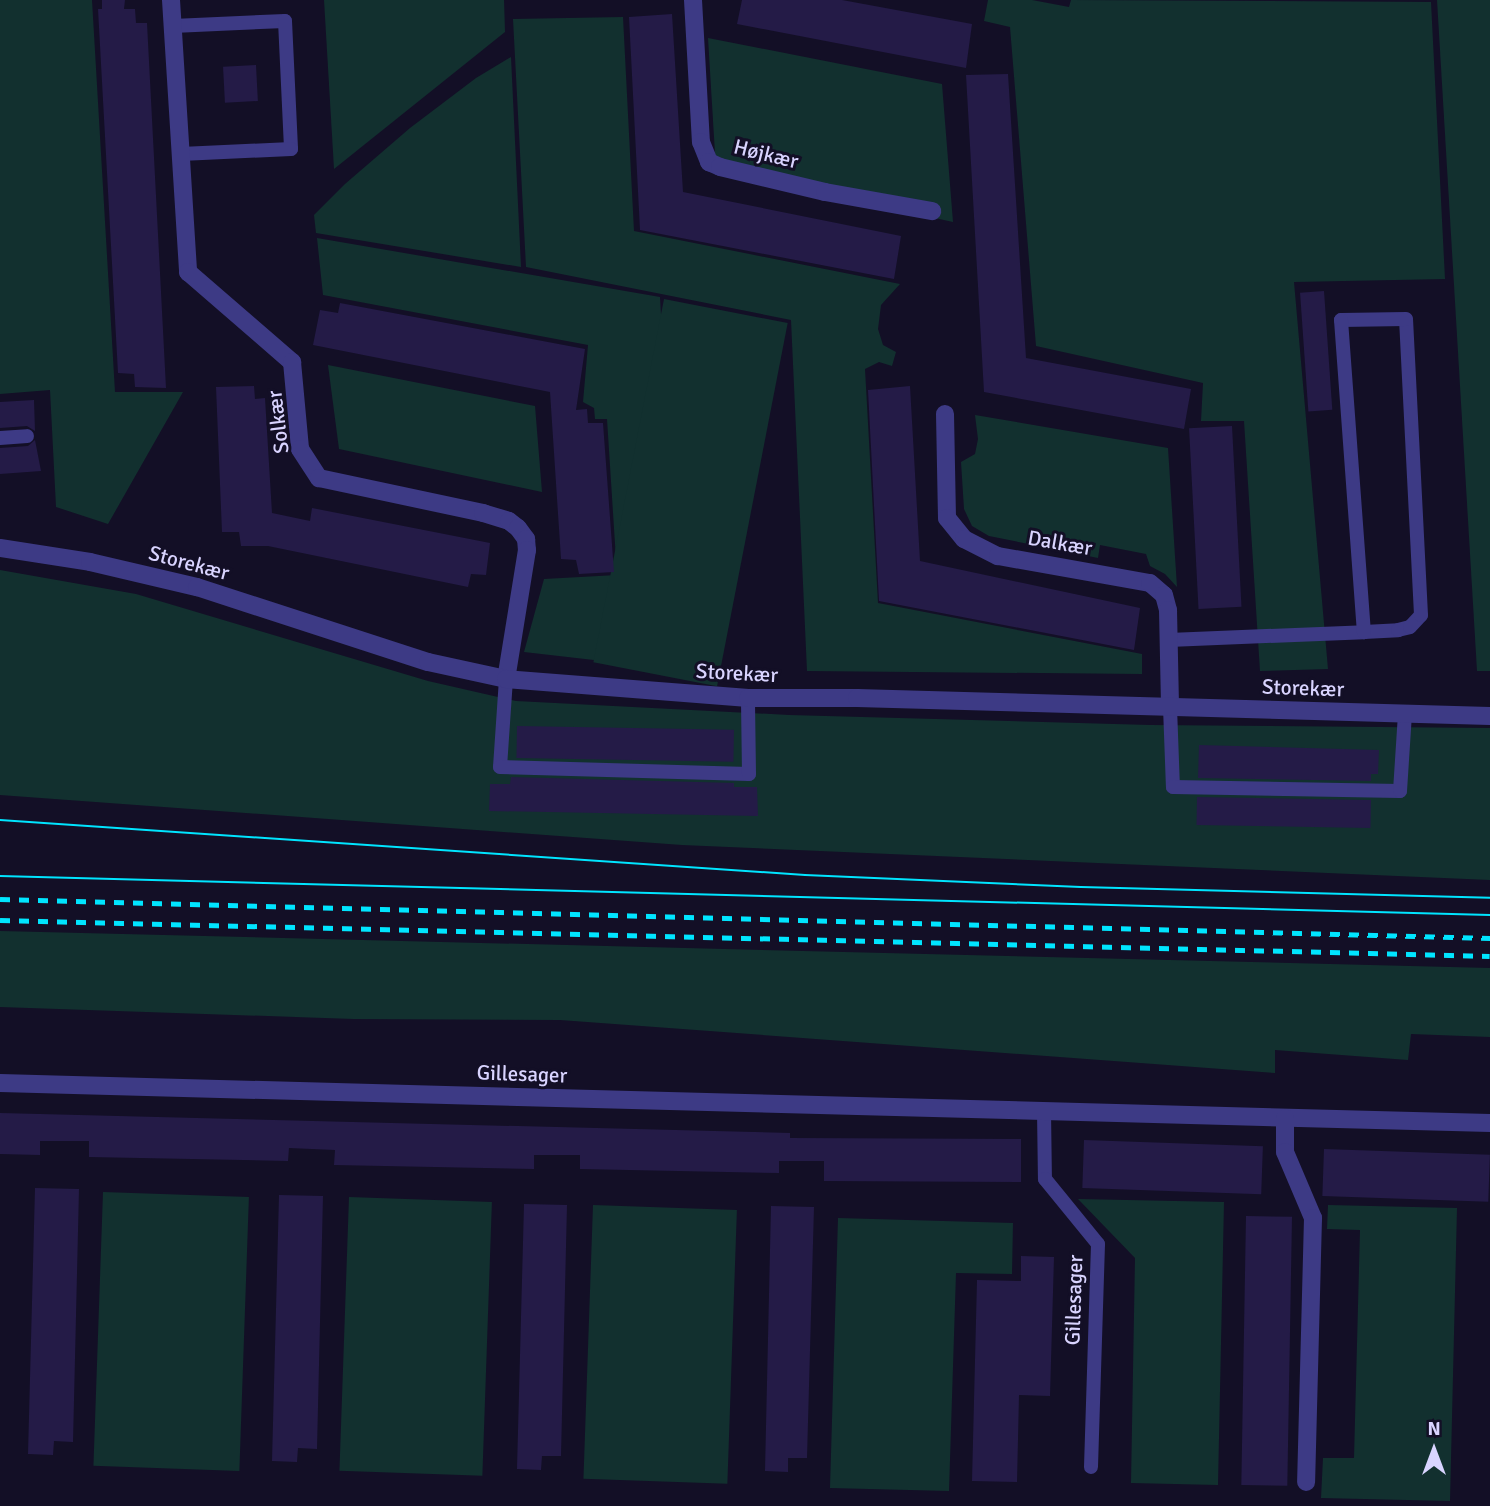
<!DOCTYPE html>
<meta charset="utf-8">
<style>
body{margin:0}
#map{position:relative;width:1490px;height:1506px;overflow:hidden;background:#130f26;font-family:Signika,sans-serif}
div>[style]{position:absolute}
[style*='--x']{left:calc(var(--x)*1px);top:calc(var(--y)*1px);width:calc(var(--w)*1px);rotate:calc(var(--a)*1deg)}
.green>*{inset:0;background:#12302f;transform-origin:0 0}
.building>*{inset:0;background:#241b47;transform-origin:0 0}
.lane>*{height:14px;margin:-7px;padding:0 7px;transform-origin:7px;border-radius:7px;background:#3d3a85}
.street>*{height:18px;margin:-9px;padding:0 9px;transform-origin:9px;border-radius:9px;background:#3d3a85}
.tram>*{height:2px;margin:-1px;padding:0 1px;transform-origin:1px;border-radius:1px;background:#00e5ff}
.rail>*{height:5px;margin-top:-2.5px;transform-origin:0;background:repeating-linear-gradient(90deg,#00e5ff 0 10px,transparent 0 19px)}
span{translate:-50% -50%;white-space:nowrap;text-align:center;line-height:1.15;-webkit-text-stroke:6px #130f26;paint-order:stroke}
.street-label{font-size:21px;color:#d9d4ff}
.north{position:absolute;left:1399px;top:1415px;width:70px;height:70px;-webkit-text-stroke:5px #130f26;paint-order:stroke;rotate:0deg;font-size:19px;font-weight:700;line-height:28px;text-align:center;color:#d9d4ff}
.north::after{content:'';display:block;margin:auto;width:24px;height:32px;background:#d9d4ff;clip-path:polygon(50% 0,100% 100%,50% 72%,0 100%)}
</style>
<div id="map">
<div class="green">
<div style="clip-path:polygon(0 0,92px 0,115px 392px,183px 392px,108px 524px,56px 507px,50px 390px,0 394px)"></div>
<div style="clip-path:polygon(324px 0,504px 0,505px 32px,334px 169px)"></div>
<div style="clip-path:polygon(988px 0,1032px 0,1069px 7px,1071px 0,1431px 2px,1445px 279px,1294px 282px,1328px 669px,1260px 671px,1244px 421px,1201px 421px,1203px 383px,1036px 346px,1010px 27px,984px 21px)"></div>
<div style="clip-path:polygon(1437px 0,1490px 0,1490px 671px,1477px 671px)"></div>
<div style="clip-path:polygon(623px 17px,634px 231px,900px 284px,881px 305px,878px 329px,883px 345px,896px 352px,892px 366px,879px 362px,865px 369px,878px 603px,1142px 654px,1142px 674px,807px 671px,791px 320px,526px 267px,513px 19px)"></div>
<div style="clip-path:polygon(708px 38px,942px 84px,953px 222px,716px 170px)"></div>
<div style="clip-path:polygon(511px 57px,521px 267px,316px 233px,314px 215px,345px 184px,410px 128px,476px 78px)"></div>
<div style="clip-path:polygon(317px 238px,660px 297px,681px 670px,524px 652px,544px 579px,617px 575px,607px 419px,595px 419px,594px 408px,583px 402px,588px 345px,323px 295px)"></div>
<div style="left:664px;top:299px;width:126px;height:370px;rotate:11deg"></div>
<div style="clip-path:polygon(328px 365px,535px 406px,542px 492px,339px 449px)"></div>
<div style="clip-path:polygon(975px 415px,1168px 448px,1177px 587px,1165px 574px,1150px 566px,1146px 554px,1100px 545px,1098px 558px,989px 536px,972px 526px,964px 509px,961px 462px,975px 454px,978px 439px)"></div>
<div style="clip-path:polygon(0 570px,136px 594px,428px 681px,516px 701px,789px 715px,1150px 725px,1490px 728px,1490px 880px,682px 845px,0 795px)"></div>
<div style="clip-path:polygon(0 931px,1490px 968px,1490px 1037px,1411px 1034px,1408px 1060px,1275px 1050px,1275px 1073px,560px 1020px,354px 1019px,0 1007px)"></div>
<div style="left:103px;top:1192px;width:146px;height:274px;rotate:2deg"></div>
<div style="left:349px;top:1197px;width:143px;height:274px;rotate:2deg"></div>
<div style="clip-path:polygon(1078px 1199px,1224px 1202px,1218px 1485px,1131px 1483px,1135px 1258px)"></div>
<div style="left:593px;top:1205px;width:144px;height:274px;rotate:2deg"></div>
<div style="clip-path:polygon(1328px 1205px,1457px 1208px,1450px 1501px,1321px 1498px,1323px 1458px,1354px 1458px,1360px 1230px,1327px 1229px)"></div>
<div style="clip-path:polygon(838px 1218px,1013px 1223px,1012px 1274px,956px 1273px,949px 1491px,830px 1488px)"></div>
</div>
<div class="building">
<div style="clip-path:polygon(102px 0,125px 0,124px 9px,135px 9px,136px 23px,147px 23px,166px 388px,135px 387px,134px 374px,118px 373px,98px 9px,102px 9px)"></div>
<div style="clip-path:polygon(742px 0,842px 0,972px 24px,966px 68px,737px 24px)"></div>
<div style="clip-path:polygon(672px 14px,683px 192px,901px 236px,894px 279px,640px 230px,629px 17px)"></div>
<div style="left:256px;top:65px;width:36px;height:33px;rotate:87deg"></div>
<div style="clip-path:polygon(1008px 74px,1026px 358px,1191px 389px,1184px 429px,984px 392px,966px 75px)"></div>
<div style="left:1324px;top:291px;width:119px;height:24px;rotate:86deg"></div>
<div style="clip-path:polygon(340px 303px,585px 349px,576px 410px,587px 409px,588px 423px,603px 423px,614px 572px,579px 574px,576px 560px,561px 559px,550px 392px,313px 345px,320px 310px,338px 313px)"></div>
<div style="clip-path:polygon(254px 386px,255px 399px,265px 398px,272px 513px,310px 521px,312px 508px,490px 543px,486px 575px,471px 574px,468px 587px,268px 546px,241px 546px,239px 532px,222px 532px,216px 387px)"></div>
<div style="clip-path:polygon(910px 386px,920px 561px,1140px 608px,1134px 650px,879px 601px,868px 390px)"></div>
<div style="clip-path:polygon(34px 400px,35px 431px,27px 426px,0 428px,0 402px)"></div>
<div style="left:1232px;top:426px;width:181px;height:43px;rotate:87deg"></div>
<div style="clip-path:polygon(35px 440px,41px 471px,0 474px,0 448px,28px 446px)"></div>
<div style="left:517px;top:726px;width:217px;height:32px;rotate:1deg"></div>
<div style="clip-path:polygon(1199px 745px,1379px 750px,1378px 774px,1371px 774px,1371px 781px,1198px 778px)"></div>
<div style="clip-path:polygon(511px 777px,734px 783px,734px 787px,757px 787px,758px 816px,489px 811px,490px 784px,510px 784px)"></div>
<div style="left:1197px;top:797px;width:174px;height:28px;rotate:1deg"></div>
<div style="clip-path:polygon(0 1113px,790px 1133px,790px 1138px,1021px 1139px,1021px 1182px,824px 1181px,824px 1161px,779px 1161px,779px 1173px,580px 1169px,580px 1155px,534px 1155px,534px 1169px,334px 1165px,335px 1150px,289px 1148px,288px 1161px,89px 1157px,89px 1141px,40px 1141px,40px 1155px,0 1154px)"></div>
<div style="left:1084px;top:1140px;width:179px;height:48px;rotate:2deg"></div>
<div style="left:1324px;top:1149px;width:166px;height:47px;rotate:2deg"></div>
<div style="clip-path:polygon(35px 1188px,79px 1189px,73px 1442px,54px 1441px,53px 1455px,28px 1454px)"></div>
<div style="clip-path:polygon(279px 1195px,323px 1196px,317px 1449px,298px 1448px,297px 1462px,272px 1461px)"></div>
<div style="clip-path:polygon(524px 1204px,567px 1205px,561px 1456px,542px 1456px,541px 1470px,517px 1469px)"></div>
<div style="clip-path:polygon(771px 1206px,814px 1207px,807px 1458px,788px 1458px,788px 1472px,765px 1471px)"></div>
<div style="left:1246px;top:1216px;width:46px;height:269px;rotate:1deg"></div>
<div style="clip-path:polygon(1021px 1256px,1054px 1257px,1050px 1396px,1019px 1395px,1017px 1482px,972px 1481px,977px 1280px,1021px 1281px)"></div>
</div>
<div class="lane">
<div style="--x:173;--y:26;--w:112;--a:-2.6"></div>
<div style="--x:285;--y:21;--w:128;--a:87.3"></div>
<div style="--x:291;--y:149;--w:110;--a:177.4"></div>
<div style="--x:0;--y:438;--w:27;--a:-4"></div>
<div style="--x:1169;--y:640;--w:195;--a:-2.3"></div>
<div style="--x:1364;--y:632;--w:34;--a:-3"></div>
<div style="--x:1398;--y:630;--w:12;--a:-14"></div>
<div style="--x:1410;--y:627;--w:16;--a:-47"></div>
<div style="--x:1421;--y:615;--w:296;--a:-92.9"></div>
<div style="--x:1406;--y:319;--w:65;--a:179.1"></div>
<div style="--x:1341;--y:320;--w:313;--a:85.8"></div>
<div style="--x:506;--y:679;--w:88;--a:93.9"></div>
<div style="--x:500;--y:767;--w:249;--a:1.6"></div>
<div style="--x:749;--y:774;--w:76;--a:-90.8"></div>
<div style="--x:1170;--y:707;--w:80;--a:87.9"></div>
<div style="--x:1173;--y:787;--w:227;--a:1"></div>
<div style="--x:1400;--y:791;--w:77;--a:-86.3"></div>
<div style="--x:1044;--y:1111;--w:68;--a:89.2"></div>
<div style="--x:1045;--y:1179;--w:84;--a:50.8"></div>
<div style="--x:1098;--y:1244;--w:223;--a:91.8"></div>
</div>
<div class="street">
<div style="--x:171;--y:0;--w:273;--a:86.4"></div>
<div style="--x:188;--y:272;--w:138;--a:40.9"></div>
<div style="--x:292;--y:362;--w:87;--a:84.7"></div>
<div style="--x:300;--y:449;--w:35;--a:57"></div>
<div style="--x:319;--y:478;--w:168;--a:12"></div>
<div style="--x:483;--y:513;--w:27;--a:17"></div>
<div style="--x:509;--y:521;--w:11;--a:38"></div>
<div style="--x:518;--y:528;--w:14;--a:54"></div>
<div style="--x:526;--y:539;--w:11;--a:85"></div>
<div style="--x:527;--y:550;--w:131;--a:99.2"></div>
<div style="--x:693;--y:0;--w:142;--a:86.8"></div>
<div style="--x:701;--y:142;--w:22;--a:68"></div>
<div style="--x:709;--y:162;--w:12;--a:24"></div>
<div style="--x:720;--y:167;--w:108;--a:13.4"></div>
<div style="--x:825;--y:192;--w:109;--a:10.1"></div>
<div style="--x:945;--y:414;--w:104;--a:88.9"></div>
<div style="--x:947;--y:518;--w:27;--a:51"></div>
<div style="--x:964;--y:539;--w:38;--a:27"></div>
<div style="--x:998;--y:556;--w:154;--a:10.1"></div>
<div style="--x:1150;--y:583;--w:18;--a:41"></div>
<div style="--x:1164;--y:595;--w:16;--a:75"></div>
<div style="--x:1168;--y:610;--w:97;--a:88.8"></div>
<div style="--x:0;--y:548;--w:91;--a:8.8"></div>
<div style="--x:90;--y:562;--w:110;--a:13.2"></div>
<div style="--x:197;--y:587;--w:243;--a:18"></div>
<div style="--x:428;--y:662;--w:80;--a:12.3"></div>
<div style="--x:506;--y:679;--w:243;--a:4.5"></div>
<div style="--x:748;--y:698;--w:109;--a:0"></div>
<div style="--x:857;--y:698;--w:633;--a:1.63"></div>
<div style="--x:0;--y:1083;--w:1491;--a:1.54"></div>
<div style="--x:1285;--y:1118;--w:34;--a:90"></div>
<div style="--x:1285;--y:1152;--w:72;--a:67"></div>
<div style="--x:1313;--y:1218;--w:264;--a:91.5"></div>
</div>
<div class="tram">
<div style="--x:0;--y:820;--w:807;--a:3.91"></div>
<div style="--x:805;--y:875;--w:276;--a:2.5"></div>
<div style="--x:1081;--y:887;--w:409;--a:1.5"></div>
<div style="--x:0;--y:876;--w:1491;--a:1.5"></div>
</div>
<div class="rail">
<div style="--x:0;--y:899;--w:1491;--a:1.5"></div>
<div style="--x:0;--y:920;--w:1490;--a:1.38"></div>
</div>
<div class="street-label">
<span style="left:766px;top:154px;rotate:14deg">Højkær</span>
<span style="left:278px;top:422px;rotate:-97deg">Solkær</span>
<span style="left:1060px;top:543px;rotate:10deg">Dalkær</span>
<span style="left:189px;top:563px;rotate:15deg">Storekær</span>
<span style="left:737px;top:673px;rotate:3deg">Storekær</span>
<span style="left:1303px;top:688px;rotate:2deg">Storekær</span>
<span style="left:522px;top:1074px;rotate:2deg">Gillesager</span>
<span style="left:1074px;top:1300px;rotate:-88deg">Gillesager</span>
</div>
<div class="north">N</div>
</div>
